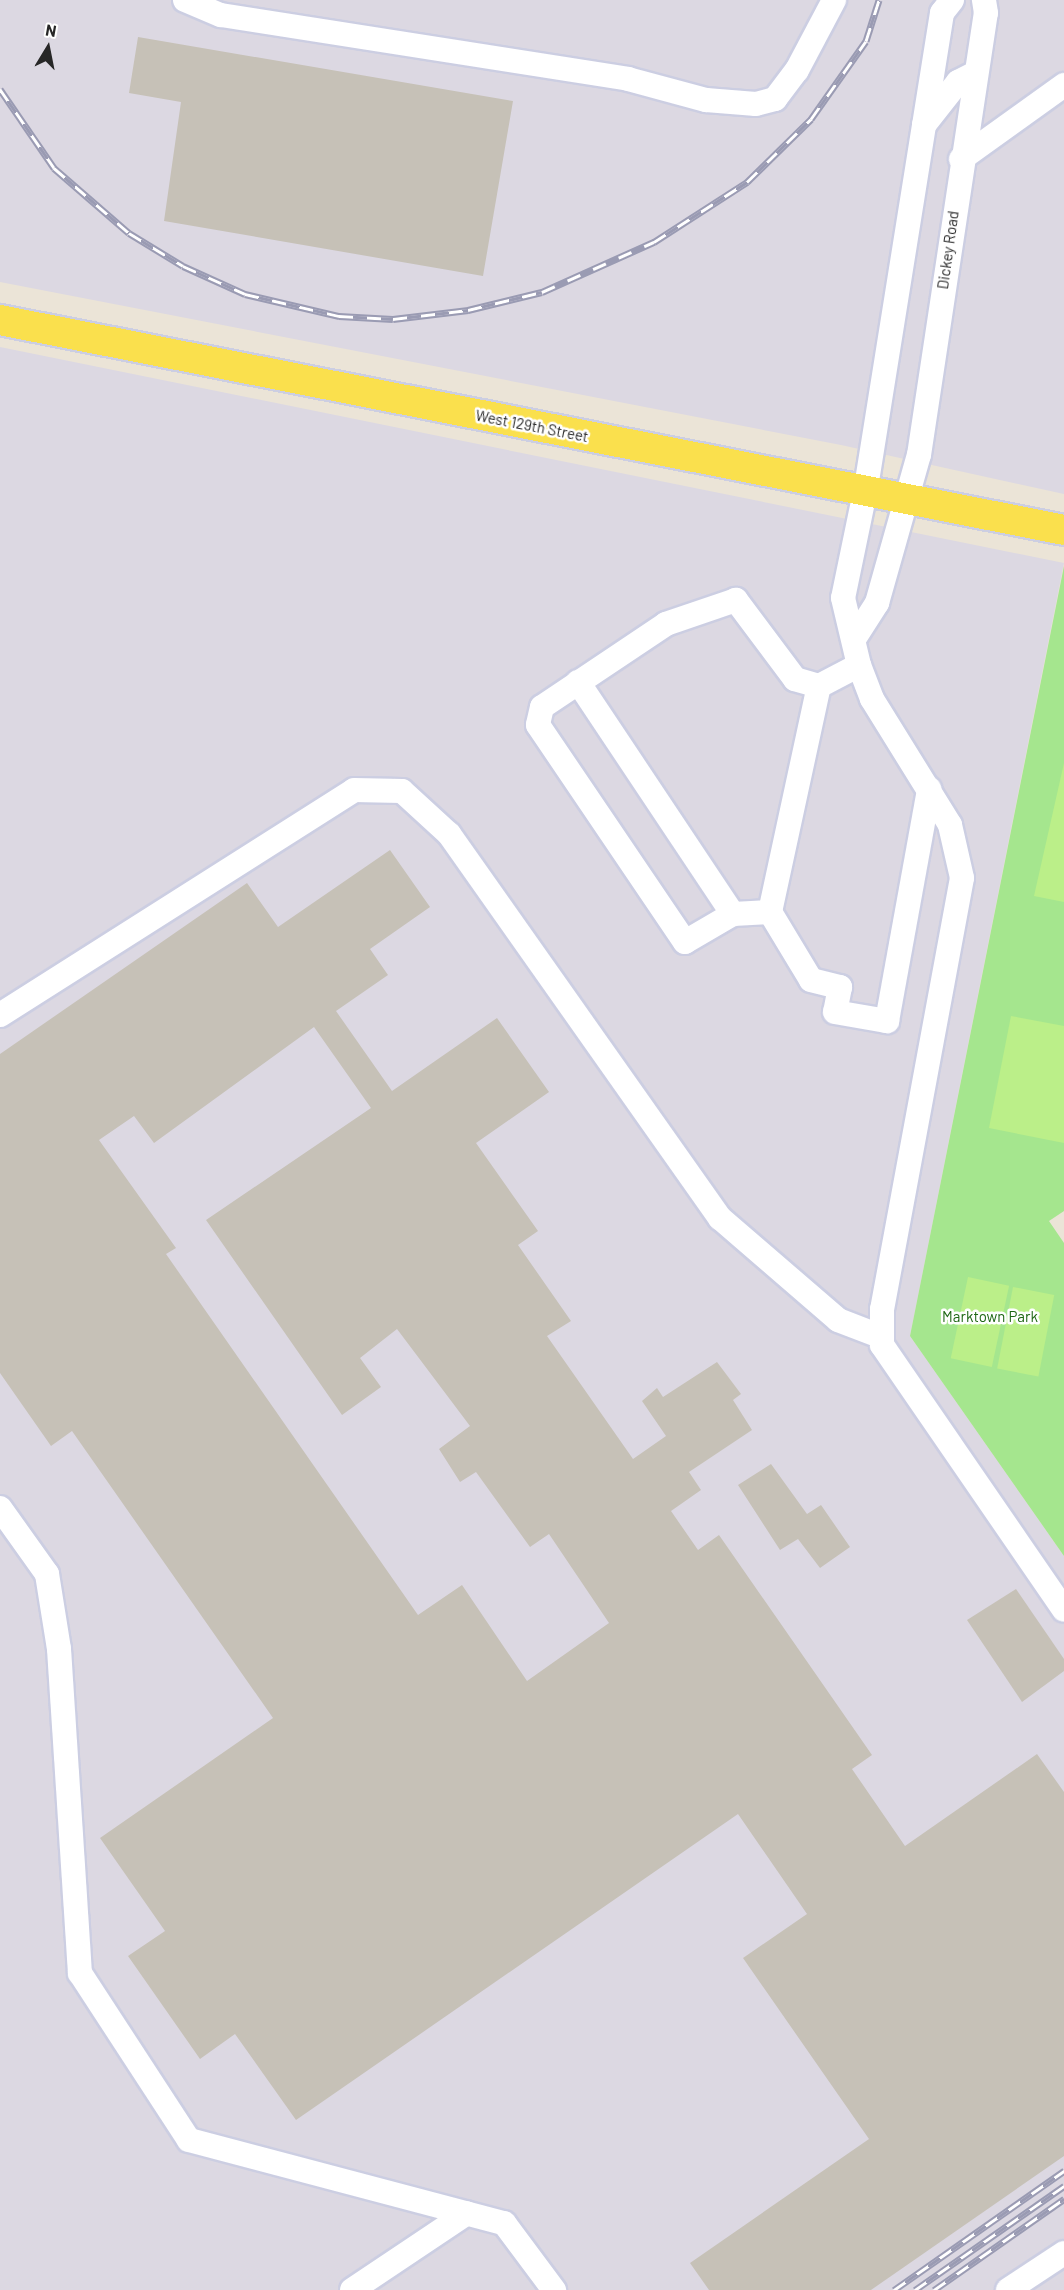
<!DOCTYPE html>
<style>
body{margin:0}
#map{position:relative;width:1064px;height:2290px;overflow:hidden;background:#ebe4d7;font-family:Barlow,sans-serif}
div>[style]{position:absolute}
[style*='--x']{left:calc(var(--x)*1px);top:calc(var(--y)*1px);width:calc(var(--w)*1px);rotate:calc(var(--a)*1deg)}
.industrial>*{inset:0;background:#dcd8e2}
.green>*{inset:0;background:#a5e68e}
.pitch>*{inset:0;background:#bbef89;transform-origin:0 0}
.building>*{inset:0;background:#c6c1b7}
.roads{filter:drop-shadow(2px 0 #cccee2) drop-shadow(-2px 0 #cccee2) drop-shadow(0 2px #cccee2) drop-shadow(0 -2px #cccee2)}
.minor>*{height:24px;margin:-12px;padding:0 12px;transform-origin:12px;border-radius:12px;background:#fff}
.major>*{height:30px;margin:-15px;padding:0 15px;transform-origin:15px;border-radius:15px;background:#fae04d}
.rail>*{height:7px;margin-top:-3.5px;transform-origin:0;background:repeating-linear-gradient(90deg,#fff 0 14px,#9a9bb3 0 28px);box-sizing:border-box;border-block:2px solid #9a9bb3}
span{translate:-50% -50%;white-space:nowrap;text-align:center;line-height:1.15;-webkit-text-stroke:5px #fff;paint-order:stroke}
.street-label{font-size:15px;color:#272727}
.park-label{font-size:15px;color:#1e6714}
.north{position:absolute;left:18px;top:18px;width:60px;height:60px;-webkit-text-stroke:4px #fff;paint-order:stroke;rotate:10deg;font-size:16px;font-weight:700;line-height:24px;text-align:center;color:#272727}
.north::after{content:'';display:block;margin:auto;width:21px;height:27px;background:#272727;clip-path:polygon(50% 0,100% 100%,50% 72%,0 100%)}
</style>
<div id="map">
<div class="industrial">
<div style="clip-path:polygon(0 0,1064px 0,1064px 494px,841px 445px,0 282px)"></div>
<div style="clip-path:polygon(0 347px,1064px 563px,910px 1336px,1064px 1556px,1064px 2290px,0 2290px)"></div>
</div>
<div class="green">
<div style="clip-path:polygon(1064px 566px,1064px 1211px,1049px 1221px,1064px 1243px,1064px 1556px,910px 1336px)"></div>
</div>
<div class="pitch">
<div style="clip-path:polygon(1064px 763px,1064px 902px,1034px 896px)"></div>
<div style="clip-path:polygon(1011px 1016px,1064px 1026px,1064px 1143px,989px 1128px)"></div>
<div style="left:968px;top:1277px;width:42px;height:83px;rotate:12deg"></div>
<div style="left:1013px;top:1287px;width:42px;height:83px;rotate:11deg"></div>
</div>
<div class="building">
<div style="clip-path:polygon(138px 37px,513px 101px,483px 276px,164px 221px,181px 102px,129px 93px)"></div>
<div style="clip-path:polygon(evenodd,390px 850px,430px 907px,370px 949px,388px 975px,336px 1011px,392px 1091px,497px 1018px,549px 1092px,476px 1143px,538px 1231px,518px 1245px,571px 1321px,547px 1336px,633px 1459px,666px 1436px,642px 1401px,657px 1388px,663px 1397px,717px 1362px,741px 1394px,733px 1400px,752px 1430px,689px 1472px,701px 1490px,671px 1511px,698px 1550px,719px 1535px,872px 1755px,852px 1769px,905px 1846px,1037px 1754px,1064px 1792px,1064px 2156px,871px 2290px,709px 2290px,690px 2263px,869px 2139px,743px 1958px,807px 1914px,738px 1814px,296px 2120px,235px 2034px,200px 2059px,128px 1956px,165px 1931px,100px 1838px,273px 1718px,72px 1431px,51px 1446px,0 1373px,0 1054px,247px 883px,278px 927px,390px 850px,314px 1027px,371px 1108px,206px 1220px,342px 1415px,381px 1387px,360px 1358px,397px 1329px,470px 1426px,439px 1449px,460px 1482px,476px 1472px,530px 1547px,549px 1534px,609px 1623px,527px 1681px,462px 1585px,418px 1615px,166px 1254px,176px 1248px,99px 1140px,134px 1116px,154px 1143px,314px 1027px)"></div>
<div style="clip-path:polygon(771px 1464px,807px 1514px,821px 1505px,850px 1547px,820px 1568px,798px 1539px,780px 1550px,738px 1485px)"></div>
<div style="clip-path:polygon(1016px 1589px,1064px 1659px,1064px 1671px,1022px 1702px,967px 1620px)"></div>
</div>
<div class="roads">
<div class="minor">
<div style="--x:185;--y:0;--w:39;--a:23"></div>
<div style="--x:221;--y:15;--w:412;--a:8.9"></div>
<div style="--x:628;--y:79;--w:81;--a:15.1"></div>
<div style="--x:706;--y:100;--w:50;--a:4.6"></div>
<div style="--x:756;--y:104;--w:20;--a:-15"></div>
<div style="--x:775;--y:99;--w:36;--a:-53"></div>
<div style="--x:797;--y:70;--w:79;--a:-62.1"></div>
<div style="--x:952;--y:0;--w:16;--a:128"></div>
<div style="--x:942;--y:13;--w:485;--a:99.1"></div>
<div style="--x:865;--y:492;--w:108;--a:101.7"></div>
<div style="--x:843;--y:598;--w:69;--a:76.6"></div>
<div style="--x:859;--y:665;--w:36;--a:69"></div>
<div style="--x:872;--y:699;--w:148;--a:58.2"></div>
<div style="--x:950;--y:825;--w:54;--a:77.2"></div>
<div style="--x:962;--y:878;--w:438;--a:100.5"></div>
<div style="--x:882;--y:1309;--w:36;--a:90"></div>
<div style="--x:882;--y:1345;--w:321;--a:55.5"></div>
<div style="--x:924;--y:125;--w:55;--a:-51.7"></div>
<div style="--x:958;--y:82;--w:20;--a:-27"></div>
<div style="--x:961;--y:159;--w:127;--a:-35.7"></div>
<div style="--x:854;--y:639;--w:43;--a:-57.4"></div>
<div style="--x:877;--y:603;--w:154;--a:-74.2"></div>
<div style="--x:919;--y:455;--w:447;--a:-81.4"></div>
<div style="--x:986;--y:13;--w:13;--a:-99"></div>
<div style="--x:578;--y:682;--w:279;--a:56.3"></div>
<div style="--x:819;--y:686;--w:25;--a:-164"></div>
<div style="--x:795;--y:679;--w:99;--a:-126.8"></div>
<div style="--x:736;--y:600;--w:74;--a:161.1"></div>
<div style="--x:666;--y:624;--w:149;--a:146.2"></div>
<div style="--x:542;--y:707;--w:18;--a:103"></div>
<div style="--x:538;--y:725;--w:262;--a:55.9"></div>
<div style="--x:685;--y:942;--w:56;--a:-30.3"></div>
<div style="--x:733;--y:914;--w:37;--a:-3"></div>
<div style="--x:770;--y:912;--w:231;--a:-77.8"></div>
<div style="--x:819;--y:686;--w:45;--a:-27.7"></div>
<div style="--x:770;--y:912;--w:79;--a:58.9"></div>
<div style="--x:811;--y:980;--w:30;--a:14"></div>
<div style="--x:840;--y:987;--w:25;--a:101"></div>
<div style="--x:835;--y:1012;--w:53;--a:9.8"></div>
<div style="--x:887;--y:1021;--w:236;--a:-79.7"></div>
<div style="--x:0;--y:1015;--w:419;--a:-32.4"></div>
<div style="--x:354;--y:790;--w:48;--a:1.2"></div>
<div style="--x:402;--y:791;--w:64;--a:42.5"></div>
<div style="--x:449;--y:834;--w:470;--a:54.8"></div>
<div style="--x:720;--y:1218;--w:156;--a:40.8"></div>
<div style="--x:838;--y:1320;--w:47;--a:21.1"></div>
<div style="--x:0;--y:1508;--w:81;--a:54.5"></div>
<div style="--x:47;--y:1574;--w:76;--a:80.9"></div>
<div style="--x:59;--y:1649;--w:325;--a:86.3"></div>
<div style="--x:80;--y:1973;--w:199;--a:56.9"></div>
<div style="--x:189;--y:2140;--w:326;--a:14.8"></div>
<div style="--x:504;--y:2223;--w:84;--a:53.3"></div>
<div style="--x:352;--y:2290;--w:138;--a:-33.8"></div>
<div style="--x:1008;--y:2290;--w:67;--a:-33.5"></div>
</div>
<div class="major">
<div style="--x:0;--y:320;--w:1085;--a:11.16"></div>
</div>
</div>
<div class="rail">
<div style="--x:0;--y:89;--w:96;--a:55.6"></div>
<div style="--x:54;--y:168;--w:99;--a:40.9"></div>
<div style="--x:129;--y:233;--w:63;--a:31.4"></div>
<div style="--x:183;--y:266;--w:68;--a:24.3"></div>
<div style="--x:245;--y:294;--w:97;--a:13.2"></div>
<div style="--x:339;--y:316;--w:54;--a:3.2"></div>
<div style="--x:393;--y:319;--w:76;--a:-6.8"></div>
<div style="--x:468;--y:310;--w:76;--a:-13.7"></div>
<div style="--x:542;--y:292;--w:123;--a:-24.1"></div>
<div style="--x:654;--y:242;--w:111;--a:-32.8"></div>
<div style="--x:747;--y:182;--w:90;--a:-44.5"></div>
<div style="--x:811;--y:119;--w:95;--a:-54.8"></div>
<div style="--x:866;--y:41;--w:43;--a:-72.4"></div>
<div style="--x:894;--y:2290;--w:208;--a:-35"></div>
<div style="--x:915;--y:2290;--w:182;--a:-34.9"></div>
<div style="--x:934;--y:2290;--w:159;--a:-35"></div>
</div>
<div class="street-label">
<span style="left:948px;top:250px;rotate:-82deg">Dickey Road</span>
<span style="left:532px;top:426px;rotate:11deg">West 129th Street</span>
</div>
<div class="park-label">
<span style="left:990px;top:1317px">Marktown Park</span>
</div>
<div class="north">N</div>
</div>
